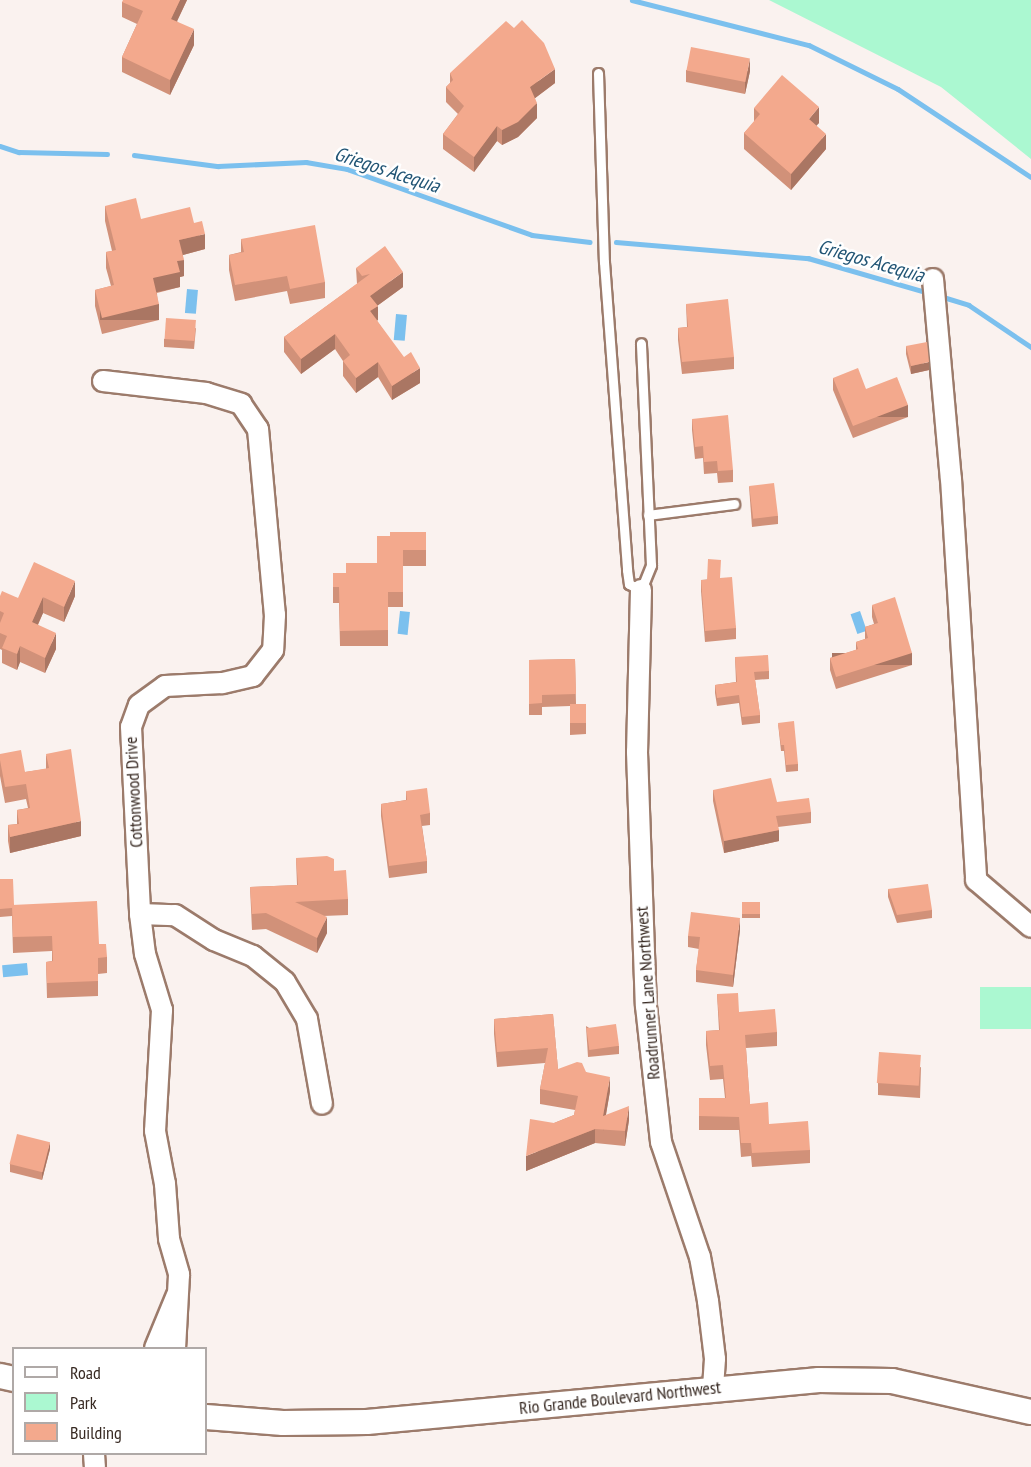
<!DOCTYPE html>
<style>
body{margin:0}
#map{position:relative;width:1031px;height:1467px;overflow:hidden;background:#faf2ef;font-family:"PT Sans Narrow",sans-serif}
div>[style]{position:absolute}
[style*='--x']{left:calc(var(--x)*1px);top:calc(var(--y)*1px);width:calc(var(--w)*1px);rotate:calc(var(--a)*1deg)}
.green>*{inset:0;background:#abf8d1;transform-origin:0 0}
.water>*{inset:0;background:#7bc0ee;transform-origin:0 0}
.stream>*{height:4.5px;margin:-2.25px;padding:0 2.25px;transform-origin:2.25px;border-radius:2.25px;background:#7bc0ee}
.roads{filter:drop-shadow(2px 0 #9c7b6b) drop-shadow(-2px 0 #9c7b6b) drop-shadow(0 2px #9c7b6b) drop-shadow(0 -2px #9c7b6b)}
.service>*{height:9px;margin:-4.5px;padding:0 4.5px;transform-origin:4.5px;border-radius:4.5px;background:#fff}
.minor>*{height:20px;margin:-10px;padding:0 10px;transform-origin:10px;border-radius:10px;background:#fff}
.tertiary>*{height:24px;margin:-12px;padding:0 12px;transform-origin:12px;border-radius:12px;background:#fff}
.wall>*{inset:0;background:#d19179;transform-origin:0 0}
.shaded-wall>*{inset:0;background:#aa7663;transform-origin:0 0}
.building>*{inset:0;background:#f3a98d;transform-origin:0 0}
span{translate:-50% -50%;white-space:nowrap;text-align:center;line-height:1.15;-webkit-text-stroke:5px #fff;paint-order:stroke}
.street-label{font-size:18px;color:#372922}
.water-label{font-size:20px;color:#225575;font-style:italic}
.legend{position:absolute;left:12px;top:1347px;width:195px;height:108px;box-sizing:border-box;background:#fff;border:2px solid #afa9a7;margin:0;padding:8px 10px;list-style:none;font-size:18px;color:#372922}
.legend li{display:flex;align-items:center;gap:12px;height:30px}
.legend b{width:30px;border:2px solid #afa9a7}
</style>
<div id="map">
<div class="green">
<div style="clip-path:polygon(769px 0,1031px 0,1031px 159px,941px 87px)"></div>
<div style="left:1031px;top:987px;width:42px;height:51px;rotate:90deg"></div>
</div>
<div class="water">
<div style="left:187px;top:289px;width:11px;height:24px;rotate:5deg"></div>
<div style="left:396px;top:314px;width:11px;height:26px;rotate:5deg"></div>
<div style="left:400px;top:611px;width:10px;height:23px;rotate:6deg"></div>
<div style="left:860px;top:611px;width:21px;height:10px;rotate:71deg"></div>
<div style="left:27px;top:963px;width:12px;height:25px;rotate:85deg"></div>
</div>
<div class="stream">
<div style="--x:632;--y:0;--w:183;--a:14.3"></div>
<div style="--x:809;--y:45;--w:99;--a:26.3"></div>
<div style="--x:898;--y:89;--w:159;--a:33.5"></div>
<div style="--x:0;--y:146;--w:20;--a:18"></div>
<div style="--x:19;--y:152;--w:88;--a:1.3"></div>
<div style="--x:134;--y:155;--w:85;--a:7.5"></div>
<div style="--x:218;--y:166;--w:88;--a:-2.6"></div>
<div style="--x:306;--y:162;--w:42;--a:9.7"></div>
<div style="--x:347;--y:169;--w:196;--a:19.6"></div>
<div style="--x:532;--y:235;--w:58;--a:6.9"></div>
<div style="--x:616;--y:242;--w:193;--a:4.8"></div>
<div style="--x:808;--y:258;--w:126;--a:16.1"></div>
<div style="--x:940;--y:296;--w:30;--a:17"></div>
<div style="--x:969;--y:305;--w:75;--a:34.1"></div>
</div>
<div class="roads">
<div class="service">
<div style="--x:598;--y:73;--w:189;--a:88.2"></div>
<div style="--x:604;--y:262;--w:309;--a:85.7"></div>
<div style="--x:627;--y:570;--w:14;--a:82"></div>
<div style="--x:629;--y:584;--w:13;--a:27"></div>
<div style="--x:641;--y:590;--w:27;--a:-68"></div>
<div style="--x:651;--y:565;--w:222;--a:-92.6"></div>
<div style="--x:648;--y:515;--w:87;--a:-7.3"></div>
</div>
<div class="minor">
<div style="--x:933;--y:279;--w:201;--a:84.9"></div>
<div style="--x:951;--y:479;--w:402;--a:86.4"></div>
<div style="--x:976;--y:880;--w:72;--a:40.5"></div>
<div style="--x:103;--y:381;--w:104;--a:6.6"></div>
<div style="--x:206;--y:393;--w:37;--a:17"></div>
<div style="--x:241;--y:404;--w:30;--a:56"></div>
<div style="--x:258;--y:429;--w:187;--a:84.8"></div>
<div style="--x:275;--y:615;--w:35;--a:93"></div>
<div style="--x:273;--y:650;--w:33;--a:128"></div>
<div style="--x:253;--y:676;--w:32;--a:167"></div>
<div style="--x:222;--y:683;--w:57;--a:177"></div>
<div style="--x:165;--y:686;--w:32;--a:144"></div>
<div style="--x:139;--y:705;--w:23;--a:110"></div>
<div style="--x:131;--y:727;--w:187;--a:87.2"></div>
<div style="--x:140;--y:914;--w:40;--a:82.9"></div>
<div style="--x:145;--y:954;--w:59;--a:73.1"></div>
<div style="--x:162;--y:1010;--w:121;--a:93.3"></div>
<div style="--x:155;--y:1131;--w:54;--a:79.3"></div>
<div style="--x:165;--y:1184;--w:55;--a:85.8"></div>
<div style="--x:169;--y:1239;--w:37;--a:74"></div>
<div style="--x:179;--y:1275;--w:73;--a:93.1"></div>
<div style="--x:641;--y:590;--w:162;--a:91.4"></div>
<div style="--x:637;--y:752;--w:254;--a:88"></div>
<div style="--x:646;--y:1006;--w:137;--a:83.7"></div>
<div style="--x:661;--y:1142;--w:121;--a:71.3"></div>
<div style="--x:700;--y:1257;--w:45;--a:79.7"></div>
<div style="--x:708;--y:1301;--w:58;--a:83.1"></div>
<div style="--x:715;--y:1359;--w:30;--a:94"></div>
<div style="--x:140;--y:914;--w:35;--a:2"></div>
<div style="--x:175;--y:915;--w:46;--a:32.7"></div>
<div style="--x:214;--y:940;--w:42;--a:22.3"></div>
<div style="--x:253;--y:956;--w:41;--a:39.1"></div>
<div style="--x:285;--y:982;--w:43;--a:59.3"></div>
<div style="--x:307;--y:1019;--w:86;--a:80"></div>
<div style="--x:155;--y:1348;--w:57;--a:-67.5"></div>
<div style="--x:94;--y:1454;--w:13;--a:86"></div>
</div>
<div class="tertiary">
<div style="--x:0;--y:1376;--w:14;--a:12"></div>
<div style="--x:206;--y:1417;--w:77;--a:4.5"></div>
<div style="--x:283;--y:1423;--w:84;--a:-0.7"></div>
<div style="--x:367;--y:1422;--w:454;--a:-5.3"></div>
<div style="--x:819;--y:1380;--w:73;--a:0.8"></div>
<div style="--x:892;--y:1381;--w:142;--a:12.6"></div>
</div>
</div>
<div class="wall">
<div style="clip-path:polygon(187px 0,177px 21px,194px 45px,170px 95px,122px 72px,122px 57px,137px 24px,122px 17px,122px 2px)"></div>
<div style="clip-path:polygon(686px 70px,750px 71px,745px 94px,686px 82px)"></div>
<div style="clip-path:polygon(450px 73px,555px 83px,535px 98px,537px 118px,518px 137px,502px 145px,497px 141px,474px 172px,443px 149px,443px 134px,458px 114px,446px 102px,446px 87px,450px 83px)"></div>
<div style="clip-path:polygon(754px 108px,819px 123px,816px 125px,826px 149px,791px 190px,744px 149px,744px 133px,754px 122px)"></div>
<div style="clip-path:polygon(105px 206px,141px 219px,194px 223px,205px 249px,183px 255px,184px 276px,180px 277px,180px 287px,157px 293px,159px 320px,102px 334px,95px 306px,95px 290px,111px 286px,106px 268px,106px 252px,112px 251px,105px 221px)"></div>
<div style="clip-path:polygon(241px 239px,325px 282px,325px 298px,290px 304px,287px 291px,235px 301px,229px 270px,229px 255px,241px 252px)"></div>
<div style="clip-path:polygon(356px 268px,403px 287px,377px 306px,377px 321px,420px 383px,392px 400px,378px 377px,356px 393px,343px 376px,343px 361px,335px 349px,301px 374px,284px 352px,284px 337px,357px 284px)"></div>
<div style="clip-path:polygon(686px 304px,734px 357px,734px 369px,682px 374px,678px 340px,678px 328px,687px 327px)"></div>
<div style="clip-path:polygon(196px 328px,194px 349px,164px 347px,164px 339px)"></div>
<div style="clip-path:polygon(906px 346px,929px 370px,911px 374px,906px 354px)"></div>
<div style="clip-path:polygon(833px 378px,866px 389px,908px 417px,853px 438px,833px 390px)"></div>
<div style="clip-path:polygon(692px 419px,733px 470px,733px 482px,718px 483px,717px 473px,704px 474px,703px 458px,695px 459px,692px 430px)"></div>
<div style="clip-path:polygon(749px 486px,778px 516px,778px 524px,752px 527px)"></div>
<div style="clip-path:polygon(426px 532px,426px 566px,403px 566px,403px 607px,388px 607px,388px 646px,340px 646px,339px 603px,333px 603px,333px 573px,346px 573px,377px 563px,390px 536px)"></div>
<div style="clip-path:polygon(720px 578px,736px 628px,736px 639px,705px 642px,701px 591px,701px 580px)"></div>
<div style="clip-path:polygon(0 596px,18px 598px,75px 596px,64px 622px,43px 613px,38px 625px,56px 649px,45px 673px,20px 662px,17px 670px,2px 663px,2px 650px,0 649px)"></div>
<div style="clip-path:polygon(872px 605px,912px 665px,836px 689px,830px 670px,830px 658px,856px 650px,856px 642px,865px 639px,865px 627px,874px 624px,872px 617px)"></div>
<div style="clip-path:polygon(735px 657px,769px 671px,769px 679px,755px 680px,760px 715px,760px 723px,742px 725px,739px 703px,717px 706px,715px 693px,715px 685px,736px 682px)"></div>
<div style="clip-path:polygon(575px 659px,576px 704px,586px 704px,586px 734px,570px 735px,570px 706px,542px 707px,542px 715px,529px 715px,529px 660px)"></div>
<div style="clip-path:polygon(778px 723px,798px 764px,798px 771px,786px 772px,784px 751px,781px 751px)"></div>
<div style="clip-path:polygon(0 754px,25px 772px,46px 769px,46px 754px,81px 836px,10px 853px,8px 841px,8px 825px,17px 824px,17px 810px,28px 808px,26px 799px,5px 803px,0 776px)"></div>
<div style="clip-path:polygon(713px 790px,777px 802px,811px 812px,811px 823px,778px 827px,779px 841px,724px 853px,713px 801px)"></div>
<div style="clip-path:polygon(406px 791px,430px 813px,430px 825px,422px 826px,427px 861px,427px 873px,389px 878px,381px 816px,381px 804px,406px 800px)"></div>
<div style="clip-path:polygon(296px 858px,334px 871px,348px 899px,348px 915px,323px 916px,327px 933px,317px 953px,266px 929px,252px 930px,250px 887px,297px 885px)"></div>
<div style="clip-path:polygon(0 879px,14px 905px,99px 944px,107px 957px,107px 973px,98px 974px,98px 996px,47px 998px,46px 962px,52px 961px,52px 951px,13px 953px,12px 916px,0 917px)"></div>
<div style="clip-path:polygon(888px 889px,932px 910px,932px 918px,897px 923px,888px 897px)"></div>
<div style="left:760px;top:902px;width:16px;height:18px;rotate:90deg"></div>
<div style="clip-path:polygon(740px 930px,733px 987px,696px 982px,696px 970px,699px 949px,688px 947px,688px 936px)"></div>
<div style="clip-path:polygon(717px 994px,739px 1012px,777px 1032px,777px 1046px,746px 1048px,750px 1104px,769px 1124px,810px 1150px,810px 1163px,752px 1167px,751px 1156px,741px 1157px,739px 1130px,699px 1130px,699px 1098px,725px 1098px,723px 1079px,710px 1080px,706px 1045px,706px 1031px,719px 1030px)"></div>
<div style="clip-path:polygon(553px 1014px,558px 1069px,586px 1072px,610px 1091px,606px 1115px,629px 1120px,625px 1146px,595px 1143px,526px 1171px,554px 1123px,574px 1115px,575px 1110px,540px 1104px,540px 1089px,545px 1063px,497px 1067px,494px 1034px,494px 1019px)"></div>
<div style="clip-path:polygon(586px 1026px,619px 1046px,619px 1054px,588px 1057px)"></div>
<div style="clip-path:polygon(921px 1067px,920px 1098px,878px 1095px,878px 1083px)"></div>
<div style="clip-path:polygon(50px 1149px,42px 1180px,10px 1172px,10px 1164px)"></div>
</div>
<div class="shaded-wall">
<div style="clip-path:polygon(180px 0,187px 0,171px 34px,171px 19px)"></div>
<div style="clip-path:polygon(194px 29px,194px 45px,170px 95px,170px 80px)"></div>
<div style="clip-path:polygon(750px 59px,750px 71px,745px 94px,745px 82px)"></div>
<div style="clip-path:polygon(555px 69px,555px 83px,530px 102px,530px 87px)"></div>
<div style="clip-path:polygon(537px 103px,537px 118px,518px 137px,502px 145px,502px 130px)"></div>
<div style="clip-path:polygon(819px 107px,819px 123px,809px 134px,809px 119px)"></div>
<div style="clip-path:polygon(497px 126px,497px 141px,474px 172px,474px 157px)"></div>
<div style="clip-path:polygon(826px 134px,826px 149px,791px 190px,791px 174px)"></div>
<div style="clip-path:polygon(205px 234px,205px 249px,179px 256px,179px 240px)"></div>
<div style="clip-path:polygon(184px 260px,184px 276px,180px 277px,180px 287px,153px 293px,153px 278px,177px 261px)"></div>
<div style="clip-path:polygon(403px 272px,403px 287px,370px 311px,370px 296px)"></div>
<div style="left:159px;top:304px;width:16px;height:59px;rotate:90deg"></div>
<div style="clip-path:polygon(378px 306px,378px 321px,370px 311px)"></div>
<div style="clip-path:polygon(335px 334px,335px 349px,301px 374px,301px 359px)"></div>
<div style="clip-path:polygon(378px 362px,378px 377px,356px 393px,356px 378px)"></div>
<div style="clip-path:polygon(929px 362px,929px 370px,911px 374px,911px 366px)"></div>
<div style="clip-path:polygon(420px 368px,420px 383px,392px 400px,392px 386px)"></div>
<div style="left:908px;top:405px;width:12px;height:59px;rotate:90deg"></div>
<div style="clip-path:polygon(75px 581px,75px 596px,64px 622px,64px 607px)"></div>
<div style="clip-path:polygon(43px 597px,43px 613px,32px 637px,32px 622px)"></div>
<div style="clip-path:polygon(56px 633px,56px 649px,45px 673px,45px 658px)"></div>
<div style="clip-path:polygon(20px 646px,20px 662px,17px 670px,17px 654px)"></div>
<div style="left:912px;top:653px;width:12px;height:80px;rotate:90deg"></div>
<div style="clip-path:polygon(81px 821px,81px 836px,10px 853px,10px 837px)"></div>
<div style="clip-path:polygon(779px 830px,779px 841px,724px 853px,724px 841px)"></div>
<div style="clip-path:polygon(327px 917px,327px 933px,317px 953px,317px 938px)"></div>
<div style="clip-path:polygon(740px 918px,740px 930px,733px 987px,733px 975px)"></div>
<div style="clip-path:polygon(610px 1077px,610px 1091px,603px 1131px,603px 1116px)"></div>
<div style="clip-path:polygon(629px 1106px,629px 1120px,625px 1146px,625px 1131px)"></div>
<div style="clip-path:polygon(595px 1129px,595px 1143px,526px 1171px,526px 1156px)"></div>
<div style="clip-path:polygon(50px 1142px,50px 1149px,42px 1180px,42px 1172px)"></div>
</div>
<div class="building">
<div style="clip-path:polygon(123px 0,180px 0,171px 19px,194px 29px,170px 80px,122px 57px,143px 11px,122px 2px)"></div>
<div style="clip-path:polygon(522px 20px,544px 43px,555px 69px,530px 87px,537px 103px,518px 122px,502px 130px,497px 126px,474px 157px,443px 134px,464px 106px,446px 87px,453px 80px,450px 73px,506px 21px,514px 28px)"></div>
<div style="left:691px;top:47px;width:60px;height:24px;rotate:11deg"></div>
<div style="clip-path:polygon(782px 75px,819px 107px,809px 119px,826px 134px,791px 174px,744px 133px,760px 114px,754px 108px)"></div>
<div style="clip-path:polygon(136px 198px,141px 219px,190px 207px,194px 223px,202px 221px,205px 234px,179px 240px,184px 260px,177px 261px,180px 272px,153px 278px,159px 304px,102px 318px,95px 290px,114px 285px,106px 252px,116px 250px,105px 206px)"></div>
<div style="clip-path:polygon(315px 225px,325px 282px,290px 289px,287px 276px,235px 285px,229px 255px,244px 252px,241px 239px)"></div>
<div style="clip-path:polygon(385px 246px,403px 272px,370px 296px,378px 306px,370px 311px,404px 357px,411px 352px,420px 368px,392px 386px,378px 362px,356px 378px,343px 361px,350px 355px,335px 334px,301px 359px,284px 337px,370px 274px,362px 276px,356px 268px)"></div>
<div style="clip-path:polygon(728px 299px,734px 357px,682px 362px,678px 328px,688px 327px,686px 304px)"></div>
<div style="left:166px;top:318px;width:30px;height:21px;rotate:4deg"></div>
<div style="clip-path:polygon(927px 342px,929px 362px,911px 366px,906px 346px)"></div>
<div style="clip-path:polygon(858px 368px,866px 389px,897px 377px,908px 405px,853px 426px,833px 378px)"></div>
<div style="clip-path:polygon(728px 415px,733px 470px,718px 471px,717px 461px,704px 462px,703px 446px,695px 447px,692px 419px)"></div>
<div style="left:774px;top:483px;width:33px;height:25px;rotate:83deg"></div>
<div style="clip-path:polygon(390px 532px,426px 532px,426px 550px,403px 550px,403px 592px,388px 592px,388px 630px,340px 631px,339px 587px,333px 587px,333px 573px,346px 573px,346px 563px,377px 563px,377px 536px,390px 536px)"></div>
<div style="clip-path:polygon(708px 559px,721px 560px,720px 578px,732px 577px,736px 628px,705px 631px,701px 580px,707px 580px)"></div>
<div style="clip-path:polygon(34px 562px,75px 581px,64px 607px,43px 597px,32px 622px,56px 633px,45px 658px,20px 646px,17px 654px,2px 648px,7px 636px,0 633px,0 623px,4px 613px,0 611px,0 596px,2px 591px,18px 598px)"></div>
<div style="clip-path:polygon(895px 597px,912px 653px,836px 677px,830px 658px,858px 649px,856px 642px,868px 638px,865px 627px,878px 623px,872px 605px)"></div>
<div style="clip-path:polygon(768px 655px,769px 671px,754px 672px,760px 715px,742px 717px,739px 695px,717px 698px,715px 685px,737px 682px,735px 657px)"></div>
<div style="clip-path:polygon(575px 659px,576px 694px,542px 695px,542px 703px,529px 704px,529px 660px)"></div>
<div style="left:570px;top:704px;width:16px;height:19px"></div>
<div style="clip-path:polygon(794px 721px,798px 764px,786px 765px,784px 745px,781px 745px,778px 723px)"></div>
<div style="clip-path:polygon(71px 749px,81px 821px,10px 837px,8px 825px,19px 824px,17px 810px,30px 808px,26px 784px,5px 787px,0 760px,0 754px,21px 750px,25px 772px,49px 768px,46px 754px)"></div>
<div style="clip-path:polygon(771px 778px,777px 802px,809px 798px,811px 812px,776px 816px,779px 830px,724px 841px,713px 790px)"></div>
<div style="clip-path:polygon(427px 788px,430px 813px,420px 815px,427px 861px,389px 866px,381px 804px,407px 800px,406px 791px)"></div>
<div style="clip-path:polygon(327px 856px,334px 859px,334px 871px,346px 870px,348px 899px,295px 902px,327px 917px,317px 938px,266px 913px,252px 914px,250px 887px,298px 885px,296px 858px)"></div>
<div style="clip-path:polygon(0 879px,13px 879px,14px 905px,12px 905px,12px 908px,0 909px)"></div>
<div style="clip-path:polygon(928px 884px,932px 910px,897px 915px,888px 889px)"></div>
<div style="clip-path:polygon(97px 901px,99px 944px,106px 944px,107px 957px,98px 958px,98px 981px,47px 983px,46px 962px,53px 961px,52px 936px,13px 937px,12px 905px)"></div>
<div style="left:760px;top:902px;width:12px;height:18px;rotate:90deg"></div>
<div style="clip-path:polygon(691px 912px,740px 918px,733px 975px,696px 970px,700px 937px,688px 936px)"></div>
<div style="clip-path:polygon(738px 993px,739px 1012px,775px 1009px,777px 1032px,745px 1035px,750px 1104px,768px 1102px,769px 1124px,808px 1121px,810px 1150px,752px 1153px,751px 1143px,741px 1143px,739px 1117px,699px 1116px,699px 1098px,726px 1098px,723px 1065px,710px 1066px,706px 1031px,720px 1030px,717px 994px)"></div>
<div style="clip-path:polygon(553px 1014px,558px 1069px,577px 1062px,582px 1063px,586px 1072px,610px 1077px,603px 1116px,629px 1106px,625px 1131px,595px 1129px,526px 1156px,530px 1119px,554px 1123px,574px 1115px,578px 1096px,540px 1089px,548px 1048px,497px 1052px,494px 1019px)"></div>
<div style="left:616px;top:1024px;width:22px;height:30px;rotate:82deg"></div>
<div style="left:879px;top:1052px;width:42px;height:31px;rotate:4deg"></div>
<div style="left:17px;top:1134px;width:34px;height:31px;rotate:14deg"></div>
</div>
<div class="street-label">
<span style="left:134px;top:792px;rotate:-93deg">Cottonwood Drive</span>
<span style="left:648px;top:993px;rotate:-94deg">Roadrunner Lane Northwest</span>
<span style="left:620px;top:1398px;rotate:-6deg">Rio Grande Boulevard Northwest</span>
</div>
<div class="water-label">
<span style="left:387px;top:170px;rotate:18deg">Griegos Acequia</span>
<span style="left:871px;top:261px;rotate:16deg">Griegos Acequia</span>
</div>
<ul class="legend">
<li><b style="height:8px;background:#fff"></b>Road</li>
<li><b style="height:16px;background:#abf8d1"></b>Park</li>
<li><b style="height:16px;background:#f3a98d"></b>Building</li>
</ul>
</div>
